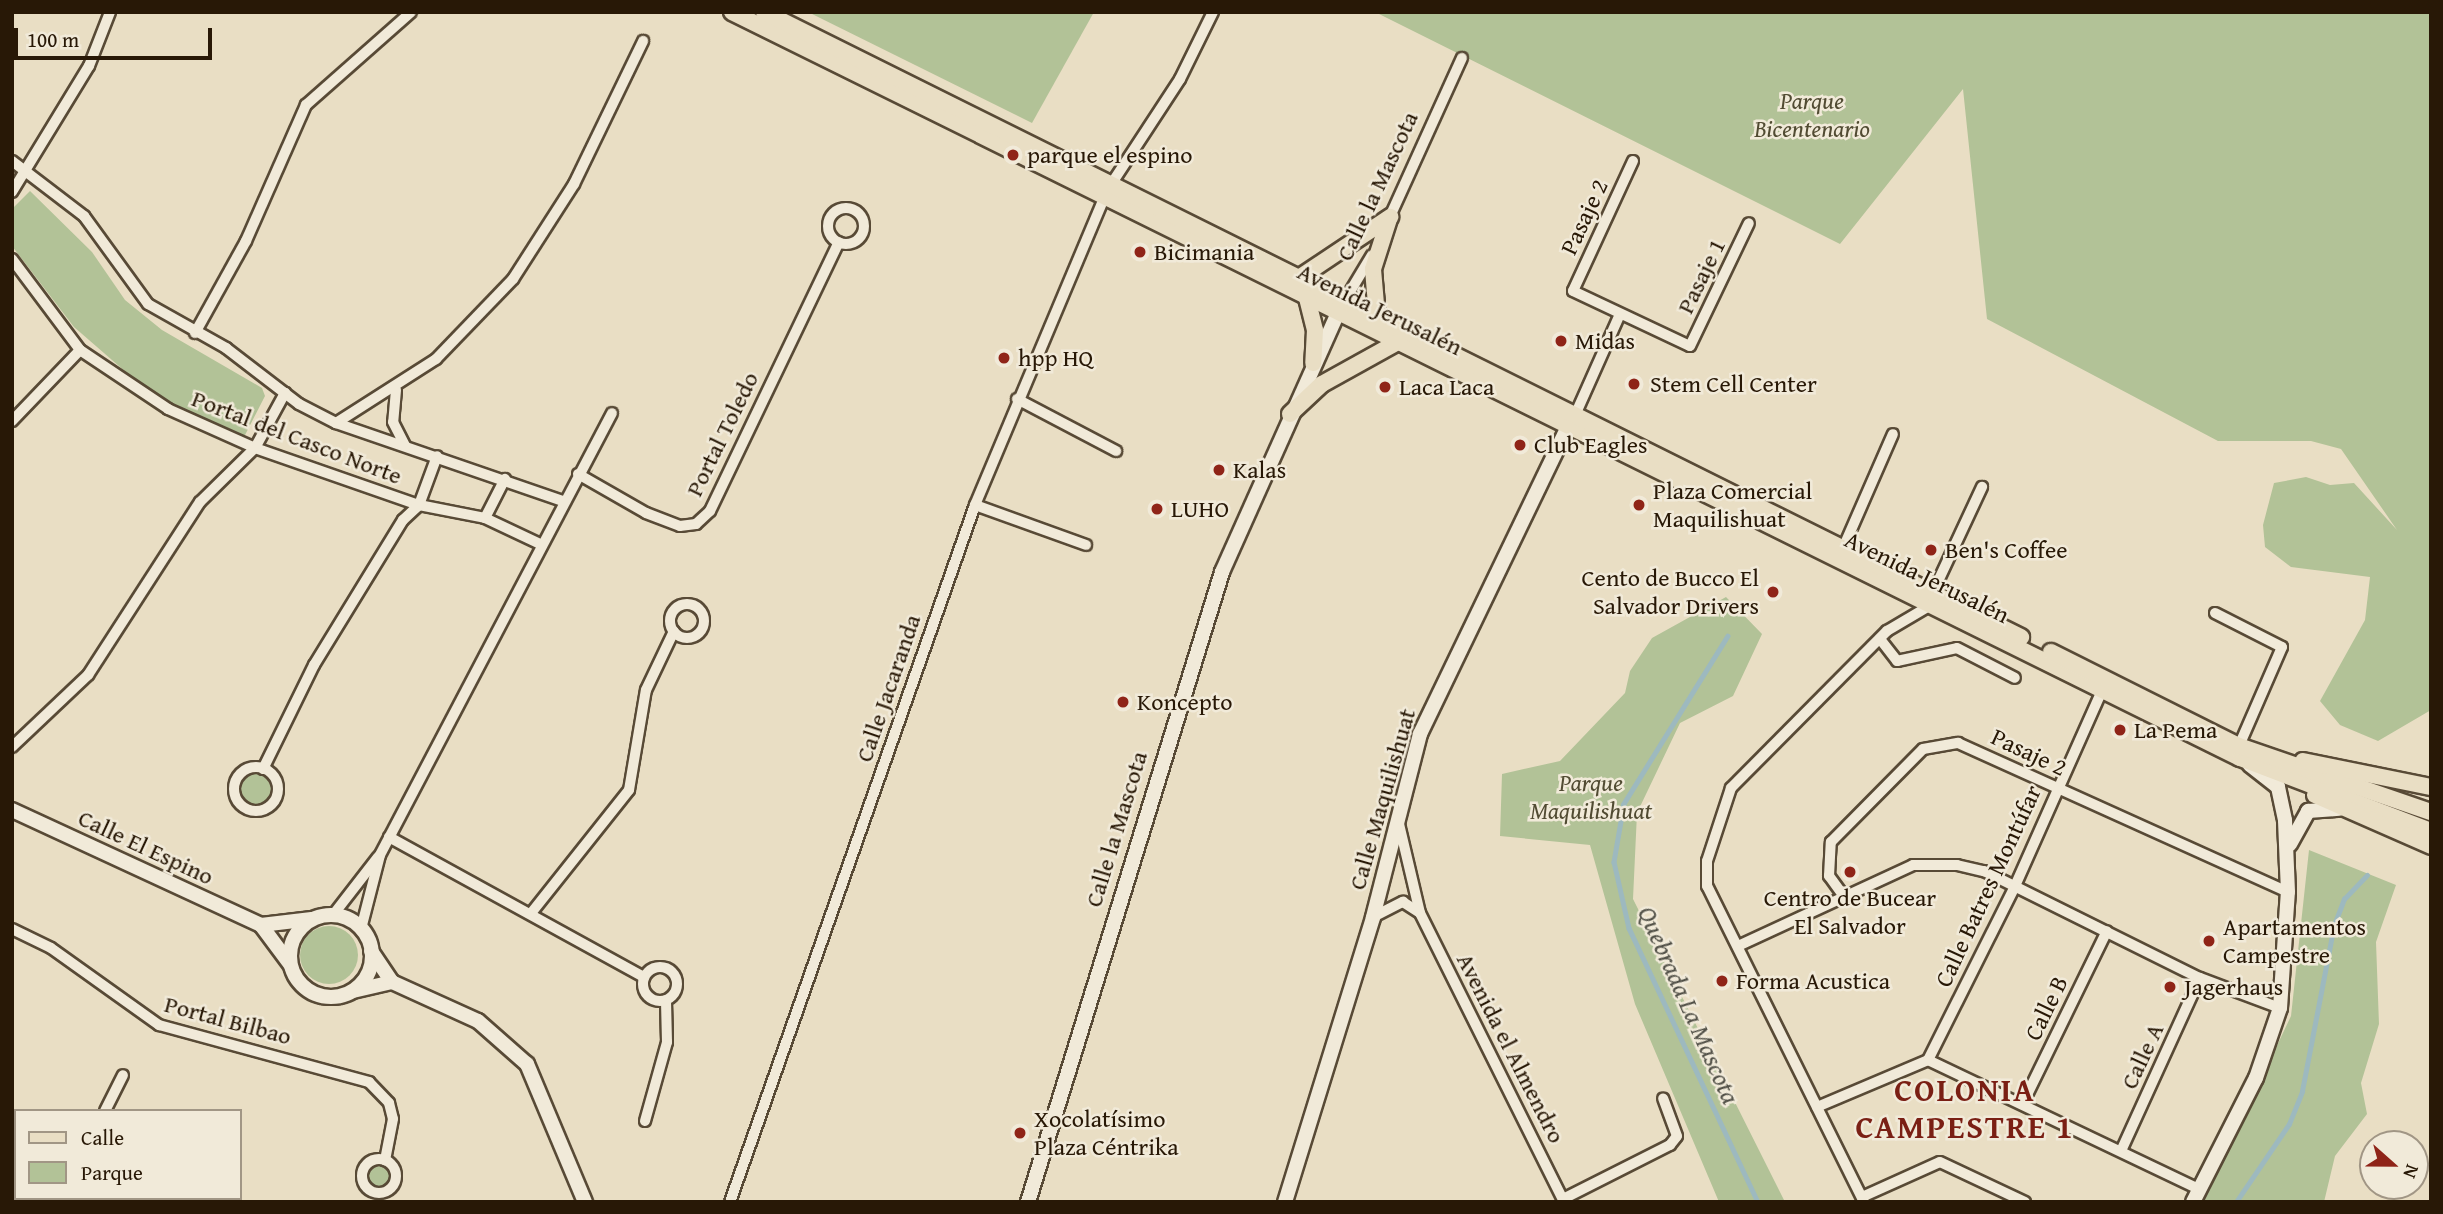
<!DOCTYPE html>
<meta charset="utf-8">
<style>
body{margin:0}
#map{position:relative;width:2443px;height:1214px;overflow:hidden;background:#e9dec4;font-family:"Gentium Book Plus",serif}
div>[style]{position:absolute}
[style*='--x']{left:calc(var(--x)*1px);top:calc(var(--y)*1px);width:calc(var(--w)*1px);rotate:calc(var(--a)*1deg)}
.green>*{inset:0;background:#b2c297}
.round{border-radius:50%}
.stream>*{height:4.5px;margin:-2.25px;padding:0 2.25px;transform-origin:2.25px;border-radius:2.25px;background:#9db9bf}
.roads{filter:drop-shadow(2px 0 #584a36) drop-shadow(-2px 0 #584a36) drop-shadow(0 2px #584a36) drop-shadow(0 -2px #584a36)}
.street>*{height:10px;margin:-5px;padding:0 5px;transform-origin:5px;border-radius:5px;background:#f1ead9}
.street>.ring{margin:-5px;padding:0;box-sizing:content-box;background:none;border:10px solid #f1ead9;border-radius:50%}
.secondary>*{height:14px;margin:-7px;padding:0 7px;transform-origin:7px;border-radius:7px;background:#f1ead9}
.secondary>.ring{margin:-7px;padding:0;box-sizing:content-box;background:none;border:14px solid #f1ead9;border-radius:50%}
.primary>*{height:16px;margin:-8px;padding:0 8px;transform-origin:8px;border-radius:8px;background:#e9dec4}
.dots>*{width:19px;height:19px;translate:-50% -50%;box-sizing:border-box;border:4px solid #f1ead9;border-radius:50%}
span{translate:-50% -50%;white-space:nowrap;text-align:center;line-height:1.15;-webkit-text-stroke:5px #f1ead9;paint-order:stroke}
.park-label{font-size:24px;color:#514b32;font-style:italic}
.poi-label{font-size:24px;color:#281806}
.left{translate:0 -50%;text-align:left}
.right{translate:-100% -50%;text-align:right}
.street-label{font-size:24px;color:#281806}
.water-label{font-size:26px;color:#515047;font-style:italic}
.district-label{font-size:32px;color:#7a1f14;font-weight:700;letter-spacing:2px}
.frame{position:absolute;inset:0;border:14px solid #281806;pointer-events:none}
.legend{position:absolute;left:14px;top:1109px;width:228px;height:91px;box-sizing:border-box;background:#f1ead9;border:2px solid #a19685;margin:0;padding:9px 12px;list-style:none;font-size:21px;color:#281806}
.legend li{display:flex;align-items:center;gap:14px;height:35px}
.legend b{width:35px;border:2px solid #a19685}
.north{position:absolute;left:2359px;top:1130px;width:70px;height:70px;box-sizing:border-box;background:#f1ead9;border:2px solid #a19685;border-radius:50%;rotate:111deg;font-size:19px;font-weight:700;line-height:28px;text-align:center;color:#281806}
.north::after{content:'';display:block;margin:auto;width:24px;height:32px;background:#8f2418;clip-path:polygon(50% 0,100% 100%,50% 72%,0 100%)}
.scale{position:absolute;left:14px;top:28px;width:198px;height:32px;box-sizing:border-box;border:4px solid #281806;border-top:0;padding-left:9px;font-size:21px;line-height:24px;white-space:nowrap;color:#281806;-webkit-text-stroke:5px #f1ead9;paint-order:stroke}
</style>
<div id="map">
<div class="green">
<div style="clip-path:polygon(808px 12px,1094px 12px,1032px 123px)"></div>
<div style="clip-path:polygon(1375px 12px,2431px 12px,2431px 710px,2378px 741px,2340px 725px,2320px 701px,2365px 620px,2370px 577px,2291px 567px,2265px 547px,2263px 525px,2274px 483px,2306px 477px,2330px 485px,2354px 483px,2397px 530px,2341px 449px,2311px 441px,2218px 441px,1987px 319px,1963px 89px,1840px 244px)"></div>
<div style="clip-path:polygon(30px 191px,92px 252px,125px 300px,162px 330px,262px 388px,265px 396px,244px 437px,150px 393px,74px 327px,12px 246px,12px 209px)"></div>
<div style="clip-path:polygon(1726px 597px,1762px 634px,1733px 696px,1680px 723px,1637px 813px,1633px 899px,1785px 1202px,1719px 1202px,1635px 1004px,1590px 845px,1500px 836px,1502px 774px,1560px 761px,1625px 693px,1630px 671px,1652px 638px)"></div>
<div class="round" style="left:239px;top:774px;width:32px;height:32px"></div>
<div style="clip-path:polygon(2309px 850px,2396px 885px,2376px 942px,2379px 1024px,2361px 1083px,2367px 1114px,2335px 1156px,2324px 1202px,2203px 1202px,2291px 1016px)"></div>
<div class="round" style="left:300px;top:926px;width:58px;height:58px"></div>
<div class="round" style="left:369px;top:1166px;width:22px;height:22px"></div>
</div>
<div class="stream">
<div style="--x:1728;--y:636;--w:198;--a:121.8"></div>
<div style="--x:1624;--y:804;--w:59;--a:99.8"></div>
<div style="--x:1614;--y:862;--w:68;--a:77.2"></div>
<div style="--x:1629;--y:928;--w:303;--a:64.8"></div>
<div style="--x:2236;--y:1202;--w:94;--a:-55.8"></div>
<div style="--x:2289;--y:1124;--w:35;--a:-68"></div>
<div style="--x:2302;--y:1091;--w:169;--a:-79.1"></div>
<div style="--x:2334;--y:925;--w:28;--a:-69"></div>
<div style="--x:2344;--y:899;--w:33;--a:-46"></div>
</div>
<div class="roads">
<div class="street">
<div style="--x:12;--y:161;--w:91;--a:37.4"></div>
<div style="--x:84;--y:216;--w:109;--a:54"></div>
<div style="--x:148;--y:304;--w:90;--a:29.4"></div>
<div style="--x:226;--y:348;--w:92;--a:37.5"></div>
<div style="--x:299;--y:404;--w:42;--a:27.2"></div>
<div style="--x:336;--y:423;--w:239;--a:19"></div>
<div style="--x:1633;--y:161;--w:143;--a:114.8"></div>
<div style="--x:1573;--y:291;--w:129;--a:25.2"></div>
<div style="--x:1690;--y:346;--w:136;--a:-64.4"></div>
<div style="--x:1112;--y:183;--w:124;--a:-56.8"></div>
<div style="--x:1180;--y:79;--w:75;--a:-63.8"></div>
<div style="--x:12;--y:192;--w:148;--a:-58.6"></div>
<div style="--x:89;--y:66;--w:58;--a:-68.7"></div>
<div class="ring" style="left:828px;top:208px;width:26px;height:26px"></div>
<div style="--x:1388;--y:221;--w:179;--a:-65.6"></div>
<div style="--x:12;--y:259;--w:114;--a:53.2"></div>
<div style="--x:80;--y:350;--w:106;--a:33.8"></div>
<div style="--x:168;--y:409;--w:95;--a:24.1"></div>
<div style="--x:255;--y:448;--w:174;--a:19.2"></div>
<div style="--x:419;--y:505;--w:67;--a:11.1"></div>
<div style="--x:485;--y:518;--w:61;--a:25.3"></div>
<div style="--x:1345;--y:300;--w:52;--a:-59"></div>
<div style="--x:195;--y:333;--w:105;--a:-61"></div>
<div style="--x:246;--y:241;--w:149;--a:-66.2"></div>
<div style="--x:306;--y:105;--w:140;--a:-41.5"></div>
<div style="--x:396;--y:390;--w:32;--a:95"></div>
<div style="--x:393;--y:422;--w:27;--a:63"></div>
<div style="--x:1017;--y:399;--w:112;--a:27.7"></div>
<div style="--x:1576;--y:413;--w:108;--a:-66"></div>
<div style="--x:12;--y:421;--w:98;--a:-46.2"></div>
<div style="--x:336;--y:423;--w:119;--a:-32.6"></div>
<div style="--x:436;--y:359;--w:111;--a:-46.1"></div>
<div style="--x:513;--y:279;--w:113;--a:-57.3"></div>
<div style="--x:574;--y:184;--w:159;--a:-64.2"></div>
<div style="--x:578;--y:474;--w:78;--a:29.8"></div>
<div style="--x:646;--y:513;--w:36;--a:21"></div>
<div style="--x:680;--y:526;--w:16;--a:-7"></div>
<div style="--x:696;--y:524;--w:19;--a:-43"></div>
<div style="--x:710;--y:511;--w:298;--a:-64.4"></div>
<div style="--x:975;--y:505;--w:118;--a:19.8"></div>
<div style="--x:485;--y:518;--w:44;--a:-62.9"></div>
<div style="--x:1844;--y:546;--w:122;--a:-66.4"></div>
<div style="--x:1934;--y:590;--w:114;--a:-65"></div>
<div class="ring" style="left:670px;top:604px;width:24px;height:24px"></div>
<div style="--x:2215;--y:613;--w:75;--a:26.9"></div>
<div style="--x:2282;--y:647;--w:108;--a:113.5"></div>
<div style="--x:1880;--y:639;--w:28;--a:52"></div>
<div style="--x:1897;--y:661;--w:61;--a:-12.2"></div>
<div style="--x:1957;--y:648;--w:65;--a:27.3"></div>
<div style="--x:12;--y:747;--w:105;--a:-43.5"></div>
<div style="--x:88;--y:675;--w:206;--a:-57.1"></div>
<div style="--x:200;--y:502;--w:77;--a:-44.5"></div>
<div style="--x:255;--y:448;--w:63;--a:-61.4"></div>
<div class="ring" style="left:234px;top:767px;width:34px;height:34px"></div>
<div style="--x:263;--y:769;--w:116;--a:-63.9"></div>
<div style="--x:314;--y:665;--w:170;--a:-58.5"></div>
<div style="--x:403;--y:520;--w:22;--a:-43"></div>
<div style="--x:419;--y:505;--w:52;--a:-69.8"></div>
<div style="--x:1399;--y:824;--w:91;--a:76.7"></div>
<div style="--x:1420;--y:913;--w:323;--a:63.5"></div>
<div style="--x:389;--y:837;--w:291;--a:28.8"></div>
<div style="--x:1843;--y:895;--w:24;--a:-126"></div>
<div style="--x:1829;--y:876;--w:34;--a:-87"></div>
<div style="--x:1831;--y:842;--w:131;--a:-45.3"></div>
<div style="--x:1923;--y:749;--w:36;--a:-10"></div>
<div style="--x:1958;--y:743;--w:362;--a:24.3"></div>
<div style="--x:532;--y:912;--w:156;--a:-51.5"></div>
<div style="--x:629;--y:790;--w:101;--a:-80.4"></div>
<div style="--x:646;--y:690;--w:65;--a:-64.6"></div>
<div style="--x:333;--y:915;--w:73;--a:-52.2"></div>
<div style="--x:1373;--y:917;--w:34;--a:-27"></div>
<div style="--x:1403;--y:902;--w:20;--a:33"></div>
<div style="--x:12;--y:929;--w:43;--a:26"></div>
<div style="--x:51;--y:948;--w:133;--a:35.5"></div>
<div style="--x:159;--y:1025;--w:218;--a:15.2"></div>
<div style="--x:369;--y:1082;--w:29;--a:46"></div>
<div style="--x:389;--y:1103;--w:16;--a:76"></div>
<div style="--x:393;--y:1119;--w:42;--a:101"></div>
<div style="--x:361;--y:929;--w:76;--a:-75.6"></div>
<div style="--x:380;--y:855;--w:499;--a:-62.3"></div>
<div style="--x:1738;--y:946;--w:193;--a:-24.8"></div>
<div style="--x:1913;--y:865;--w:44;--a:0"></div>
<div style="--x:1957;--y:865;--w:28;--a:13"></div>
<div style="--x:1984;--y:871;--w:241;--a:26.4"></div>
<div style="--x:2200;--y:978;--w:85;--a:20.6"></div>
<div class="ring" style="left:643px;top:967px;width:24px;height:24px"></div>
<div style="--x:1928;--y:1060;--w:195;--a:-63.4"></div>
<div style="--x:2015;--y:886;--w:214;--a:-66"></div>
<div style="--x:2023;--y:1103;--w:191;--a:-64"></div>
<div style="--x:1817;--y:1107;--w:121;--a:-22.9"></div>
<div style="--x:1928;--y:1060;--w:297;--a:25.5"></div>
<div style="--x:105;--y:1111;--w:40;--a:-63.4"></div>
<div style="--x:645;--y:1121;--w:82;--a:-74.4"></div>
<div style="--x:667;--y:1042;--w:42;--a:-91.4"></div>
<div style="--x:2121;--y:1151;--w:190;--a:-65.5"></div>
<div class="ring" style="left:362px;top:1159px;width:24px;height:24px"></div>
<div style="--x:1862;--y:1197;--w:85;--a:-24.2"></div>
<div style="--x:1940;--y:1162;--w:94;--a:25.2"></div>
<div style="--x:1563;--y:1199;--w:120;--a:-26.8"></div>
<div style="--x:1670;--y:1145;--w:11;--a:-52"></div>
<div style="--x:1677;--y:1136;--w:40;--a:-110.2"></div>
<div style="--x:730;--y:1202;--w:739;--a:-70.63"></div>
<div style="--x:975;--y:505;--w:335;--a:-67.2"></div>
<div style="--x:1864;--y:1202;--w:353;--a:-116.4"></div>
<div style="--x:1707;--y:886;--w:25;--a:-90"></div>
<div style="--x:1707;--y:861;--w:77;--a:-71.8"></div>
<div style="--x:1731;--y:788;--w:221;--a:-45.2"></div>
<div style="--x:1887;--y:631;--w:51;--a:-30.6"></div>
</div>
<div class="secondary">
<div style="--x:12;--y:810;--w:274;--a:24.8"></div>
<div style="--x:261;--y:925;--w:49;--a:53.4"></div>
<div style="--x:2290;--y:844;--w:38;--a:-61"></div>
<div style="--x:2308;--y:811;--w:31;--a:-4"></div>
<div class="ring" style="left:290px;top:915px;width:68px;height:68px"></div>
<div style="--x:261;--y:925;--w:51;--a:-6.7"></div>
<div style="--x:371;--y:951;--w:37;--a:56"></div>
<div style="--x:392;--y:982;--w:94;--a:24.4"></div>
<div style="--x:478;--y:1021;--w:65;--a:41.3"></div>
<div style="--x:527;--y:1064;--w:150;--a:67.2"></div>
<div style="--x:353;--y:991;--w:40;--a:-13"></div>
<div style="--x:12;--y:1173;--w:4;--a:27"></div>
<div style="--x:66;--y:1198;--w:8;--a:30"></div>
<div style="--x:1028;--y:1202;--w:659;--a:-72.88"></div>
<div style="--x:1222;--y:572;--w:294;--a:-65.9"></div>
<div style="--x:1285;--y:1202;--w:298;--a:-72.8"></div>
<div style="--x:1373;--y:917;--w:189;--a:-75.6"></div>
<div style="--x:1420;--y:734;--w:341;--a:-64.3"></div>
<div style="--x:2193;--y:1202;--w:139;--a:-63.1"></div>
<div style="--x:2256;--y:1078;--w:74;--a:-71.1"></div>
<div style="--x:2280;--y:1008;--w:116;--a:-86.1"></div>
<div style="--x:2288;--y:892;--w:72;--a:-92.4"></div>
<div style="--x:2285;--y:820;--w:34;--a:-102"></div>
<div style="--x:2278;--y:787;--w:36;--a:-142"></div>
</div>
<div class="primary">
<div style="--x:732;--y:12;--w:1682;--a:26.32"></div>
<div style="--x:2240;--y:758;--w:204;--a:20.9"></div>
<div style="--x:764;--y:12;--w:1404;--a:26.44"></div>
<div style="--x:1299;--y:278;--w:110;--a:-33.8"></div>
<div style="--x:1307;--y:298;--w:33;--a:76"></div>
<div style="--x:1315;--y:330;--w:33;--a:93"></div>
<div style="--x:1377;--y:316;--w:47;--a:-94.9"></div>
<div style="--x:1373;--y:269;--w:52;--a:-72.3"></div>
<div style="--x:1290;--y:414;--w:44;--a:-43.2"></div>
<div style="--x:1322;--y:384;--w:85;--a:-29"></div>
<div style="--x:2051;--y:652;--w:210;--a:26.6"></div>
<div style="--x:2239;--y:746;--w:203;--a:19"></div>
<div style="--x:2303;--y:761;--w:131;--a:11.5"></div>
<div style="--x:2315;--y:795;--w:127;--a:23.7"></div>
</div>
</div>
<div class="dots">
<div style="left:1013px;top:155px;background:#8f2418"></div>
<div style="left:1140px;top:252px;background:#8f2418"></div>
<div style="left:1561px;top:341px;background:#8f2418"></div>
<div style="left:1004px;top:358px;background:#8f2418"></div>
<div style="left:1634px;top:384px;background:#8f2418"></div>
<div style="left:1385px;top:387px;background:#8f2418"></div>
<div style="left:1520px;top:445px;background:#8f2418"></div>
<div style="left:1219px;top:470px;background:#8f2418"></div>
<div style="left:1639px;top:505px;background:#8f2418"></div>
<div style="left:1157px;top:509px;background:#8f2418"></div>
<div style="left:1931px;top:550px;background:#8f2418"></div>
<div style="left:1773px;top:592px;background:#8f2418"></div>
<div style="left:1123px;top:702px;background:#8f2418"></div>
<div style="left:2120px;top:730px;background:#8f2418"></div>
<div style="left:1850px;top:872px;background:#8f2418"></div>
<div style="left:2209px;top:941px;background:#8f2418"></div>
<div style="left:1722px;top:981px;background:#8f2418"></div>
<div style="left:2170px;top:987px;background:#8f2418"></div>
<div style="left:1020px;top:1133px;background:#8f2418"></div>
</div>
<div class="park-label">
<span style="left:1812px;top:115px">Parque<br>Bicentenario</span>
<span style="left:1591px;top:797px">Parque<br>Maquilishuat</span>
</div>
<div class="poi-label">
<span class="left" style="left:1027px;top:155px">parque el espino</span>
<span class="left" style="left:1154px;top:252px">Bicimania</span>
<span class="left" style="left:1575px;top:341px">Midas</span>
<span class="left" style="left:1018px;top:358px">hpp HQ</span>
<span class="left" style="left:1650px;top:384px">Stem Cell Center</span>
<span class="left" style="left:1399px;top:387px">Laca Laca</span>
<span class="left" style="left:1534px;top:445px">Club Eagles</span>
<span class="left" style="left:1233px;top:470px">Kalas</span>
<span class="left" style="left:1653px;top:505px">Plaza Comercial<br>Maquilishuat</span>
<span class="left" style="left:1171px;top:509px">LUHO</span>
<span class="left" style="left:1945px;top:550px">Ben's Coffee</span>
<span class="right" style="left:1759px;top:592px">Cento de Bucco El<br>Salvador Drivers</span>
<span class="left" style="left:1137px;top:702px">Koncepto</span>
<span class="left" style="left:2134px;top:730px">La Pema</span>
<span style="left:1850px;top:912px">Centro de Bucear<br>El Salvador</span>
<span class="left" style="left:2223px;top:941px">Apartamentos<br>Campestre</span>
<span class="left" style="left:1736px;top:981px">Forma Acustica</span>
<span class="left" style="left:2184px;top:987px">Jagerhaus</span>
<span class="left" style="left:1034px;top:1133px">Xocolatísimo<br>Plaza Céntrika</span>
</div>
<div class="street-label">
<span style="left:1377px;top:186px;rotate:-65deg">Calle la Mascota</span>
<span style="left:1584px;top:217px;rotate:-65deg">Pasaje 2</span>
<span style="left:1701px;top:276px;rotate:-64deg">Pasaje 1</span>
<span style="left:1380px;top:309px;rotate:26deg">Avenida Jerusalén</span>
<span style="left:722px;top:434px;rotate:-64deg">Portal Toledo</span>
<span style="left:297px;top:437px;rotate:21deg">Portal del Casco Norte</span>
<span style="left:1927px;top:577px;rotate:26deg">Avenida Jerusalén</span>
<span style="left:888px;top:688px;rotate:-71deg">Calle Jacaranda</span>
<span style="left:2029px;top:752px;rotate:25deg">Pasaje 2</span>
<span style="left:1382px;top:799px;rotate:-74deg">Calle Maquilishuat</span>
<span style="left:1116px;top:829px;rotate:-73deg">Calle la Mascota</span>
<span style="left:146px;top:847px;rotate:25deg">Calle El Espino</span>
<span style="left:1988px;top:886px;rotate:-65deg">Calle Batres Montúfar</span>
<span style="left:2046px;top:1008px;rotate:-64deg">Calle B</span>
<span style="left:228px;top:1020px;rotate:15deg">Portal Bilbao</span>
<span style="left:1511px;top:1048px;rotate:63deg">Avenida el Almendro</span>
<span style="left:2142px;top:1056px;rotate:-65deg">Calle A</span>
</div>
<div class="water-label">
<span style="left:1689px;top:1005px;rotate:66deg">Quebrada La Mascota</span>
</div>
<div class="district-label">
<span style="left:1965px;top:1109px">COLONIA<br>CAMPESTRE 1</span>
</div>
<div class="frame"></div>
<ul class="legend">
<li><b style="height:9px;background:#e9dec4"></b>Calle</li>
<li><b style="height:19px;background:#b2c297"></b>Parque</li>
</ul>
<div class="north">N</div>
<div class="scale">100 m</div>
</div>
